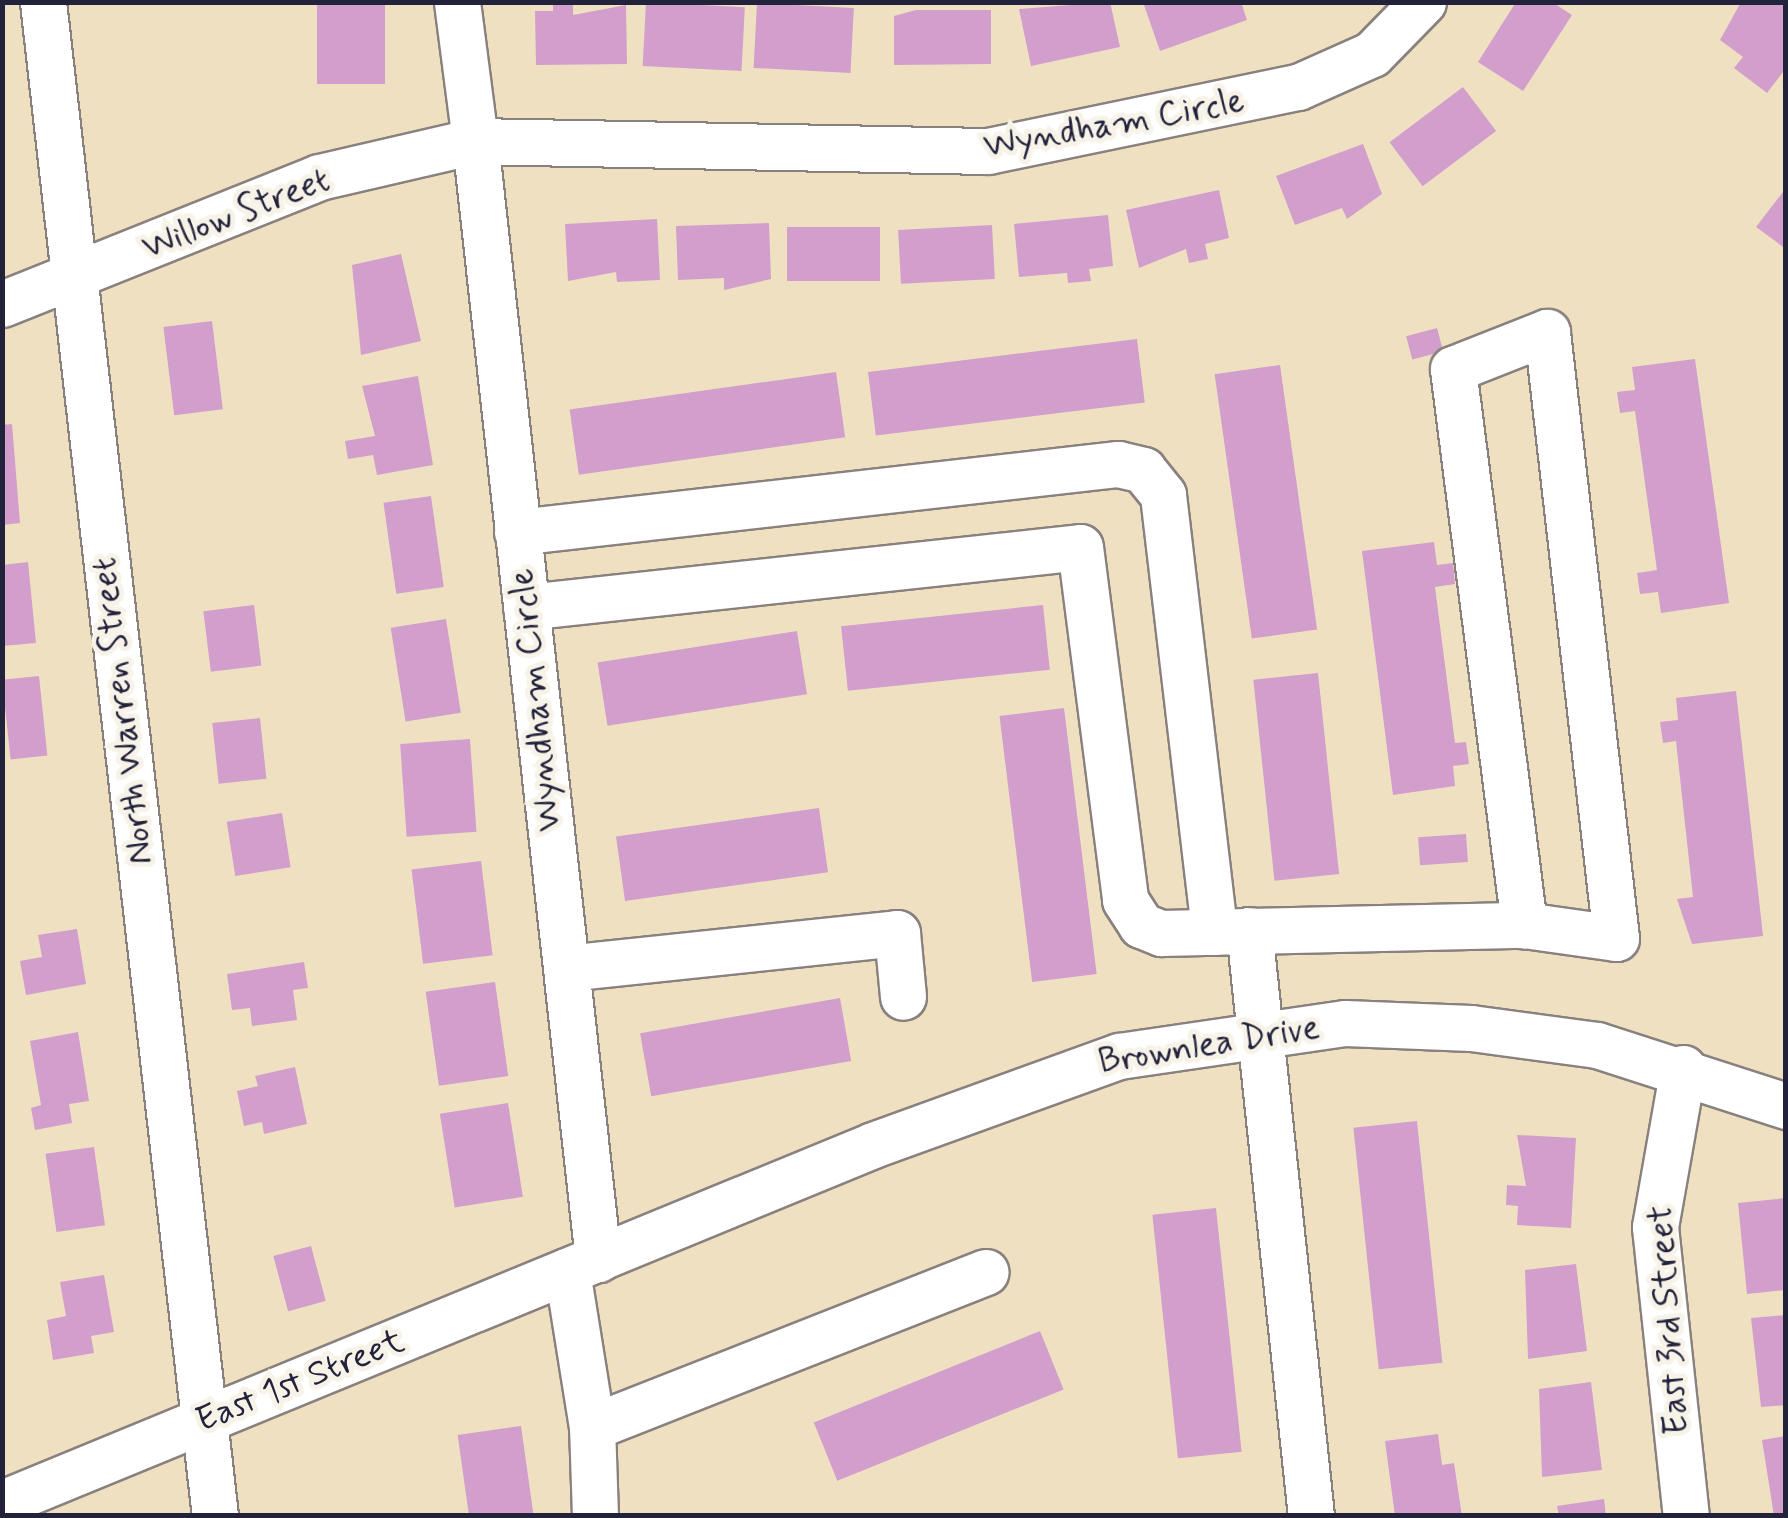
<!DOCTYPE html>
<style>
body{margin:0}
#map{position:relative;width:1788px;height:1518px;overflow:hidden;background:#f0e0c2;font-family:Mynerve,sans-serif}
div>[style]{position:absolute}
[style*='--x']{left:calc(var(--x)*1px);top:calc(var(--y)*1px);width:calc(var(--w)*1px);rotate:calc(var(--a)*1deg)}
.building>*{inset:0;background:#d29ecb;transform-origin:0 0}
.roads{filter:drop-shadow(2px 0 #89817e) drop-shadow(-2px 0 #89817e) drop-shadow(0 2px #89817e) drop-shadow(0 -2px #89817e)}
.minor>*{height:45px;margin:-22.5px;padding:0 22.5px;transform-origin:22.5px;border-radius:22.5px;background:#fff}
span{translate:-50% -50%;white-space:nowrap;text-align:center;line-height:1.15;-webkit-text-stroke:10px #f7f3e8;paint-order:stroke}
.street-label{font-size:35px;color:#22223b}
.frame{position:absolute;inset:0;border:5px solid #22223b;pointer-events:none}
</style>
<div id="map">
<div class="building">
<div style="left:317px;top:2px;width:68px;height:82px"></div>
<div style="clip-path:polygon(553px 2px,573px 2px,573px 15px,626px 5px,627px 64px,536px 65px,535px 11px,553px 11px)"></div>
<div style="left:646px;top:2px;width:99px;height:64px;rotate:3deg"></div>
<div style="clip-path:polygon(1110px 2px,1120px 47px,1031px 66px,1019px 9px)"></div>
<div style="clip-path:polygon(1143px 2px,1241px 2px,1247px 20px,1160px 51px)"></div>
<div style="clip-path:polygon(1516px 2px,1552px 2px,1572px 15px,1523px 91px,1478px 62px)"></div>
<div style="clip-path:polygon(1741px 2px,1786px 2px,1786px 68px,1767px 93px,1734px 68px,1743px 57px,1720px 40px)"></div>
<div style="left:757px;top:3px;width:97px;height:65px;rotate:3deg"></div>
<div style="clip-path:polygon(916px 10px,991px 10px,991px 64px,894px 65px,894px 16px)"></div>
<div style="left:1463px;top:87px;width:55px;height:92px;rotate:53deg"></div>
<div style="clip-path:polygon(1363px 144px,1382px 194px,1347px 219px,1342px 208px,1295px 225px,1276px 176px)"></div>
<div style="clip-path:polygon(1786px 188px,1786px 249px,1756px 227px)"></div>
<div style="clip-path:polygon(1219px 190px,1229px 238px,1205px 244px,1208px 259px,1189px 263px,1186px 249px,1139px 268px,1126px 210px)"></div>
<div style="clip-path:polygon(1108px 215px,1113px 266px,1089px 269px,1091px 281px,1068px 283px,1067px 273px,1019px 277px,1014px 224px)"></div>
<div style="clip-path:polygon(657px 219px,660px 280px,617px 282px,616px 272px,568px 281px,565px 224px)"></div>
<div style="clip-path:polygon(769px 223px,771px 279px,724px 290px,724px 278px,678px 280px,676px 226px)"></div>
<div style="left:992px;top:225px;width:54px;height:94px;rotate:87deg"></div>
<div style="left:880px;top:227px;width:54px;height:93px;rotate:90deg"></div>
<div style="clip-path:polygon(401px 254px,421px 341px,361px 355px,352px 265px)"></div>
<div style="left:212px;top:321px;width:89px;height:49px;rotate:83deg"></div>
<div style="left:1437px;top:328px;width:24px;height:32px;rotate:75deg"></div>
<div style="left:1137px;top:339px;width:64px;height:271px;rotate:83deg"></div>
<div style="clip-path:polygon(1695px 359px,1729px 603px,1661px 613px,1658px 592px,1640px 594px,1637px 573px,1657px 570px,1635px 411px,1620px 413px,1617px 392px,1635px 390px,1632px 367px)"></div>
<div style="left:1280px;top:365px;width:267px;height:66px;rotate:82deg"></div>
<div style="left:836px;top:372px;width:66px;height:269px;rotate:82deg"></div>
<div style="clip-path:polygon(418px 376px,433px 465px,377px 475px,373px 455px,348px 459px,345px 441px,375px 436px,362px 386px)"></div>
<div style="clip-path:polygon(12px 424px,20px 523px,2px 525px,2px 425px)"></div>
<div style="left:431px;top:496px;width:92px;height:48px;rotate:82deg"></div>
<div style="clip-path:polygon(1434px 542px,1437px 565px,1453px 563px,1455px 584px,1435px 587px,1455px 743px,1466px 742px,1469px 764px,1453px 766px,1455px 786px,1393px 795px,1362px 551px)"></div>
<div style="clip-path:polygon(28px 562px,36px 643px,2px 646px,2px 565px)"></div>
<div style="left:254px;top:605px;width:61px;height:51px;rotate:83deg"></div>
<div style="left:1043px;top:605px;width:65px;height:203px;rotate:84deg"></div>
<div style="left:446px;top:619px;width:95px;height:56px;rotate:81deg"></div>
<div style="left:797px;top:631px;width:64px;height:202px;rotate:81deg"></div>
<div style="left:1318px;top:673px;width:202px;height:65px;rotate:84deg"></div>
<div style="left:39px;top:676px;width:80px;height:37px;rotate:84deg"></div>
<div style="clip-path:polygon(1736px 691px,1763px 936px,1692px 944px,1677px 899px,1693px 897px,1676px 741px,1663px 743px,1660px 722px,1678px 720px,1676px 698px)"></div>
<div style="left:1064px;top:708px;width:268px;height:65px;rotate:83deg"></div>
<div style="left:260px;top:718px;width:61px;height:48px;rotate:84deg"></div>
<div style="left:470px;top:739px;width:93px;height:70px;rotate:86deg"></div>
<div style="left:819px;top:808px;width:65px;height:205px;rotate:82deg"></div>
<div style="left:282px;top:813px;width:55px;height:56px;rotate:81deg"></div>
<div style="left:1466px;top:834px;width:28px;height:48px;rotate:86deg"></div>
<div style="left:481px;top:861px;width:95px;height:70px;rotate:83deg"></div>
<div style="clip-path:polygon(77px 929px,86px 984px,26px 995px,20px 961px,42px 957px,38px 935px)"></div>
<div style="clip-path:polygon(304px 962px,308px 988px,293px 990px,297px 1020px,252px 1026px,250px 1008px,232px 1010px,227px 974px)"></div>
<div style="left:495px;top:982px;width:95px;height:70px;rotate:82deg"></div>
<div style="left:840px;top:998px;width:64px;height:203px;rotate:80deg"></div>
<div style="clip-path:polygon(78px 1032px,89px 1101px,69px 1104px,72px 1123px,35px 1130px,31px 1108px,41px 1105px,30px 1041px)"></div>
<div style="clip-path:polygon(295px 1067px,307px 1124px,264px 1134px,262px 1122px,244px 1126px,237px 1091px,258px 1086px,255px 1076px)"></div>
<div style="left:508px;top:1103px;width:95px;height:69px;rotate:81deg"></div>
<div style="left:1417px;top:1121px;width:243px;height:64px;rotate:84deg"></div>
<div style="clip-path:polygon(1517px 1135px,1576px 1138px,1571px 1228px,1517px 1225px,1518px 1206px,1506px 1205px,1507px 1185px,1526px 1186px)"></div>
<div style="left:94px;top:1147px;width:79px;height:49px;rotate:82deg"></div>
<div style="clip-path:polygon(1786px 1198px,1786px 1290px,1747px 1294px,1738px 1203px)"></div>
<div style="left:1216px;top:1208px;width:245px;height:64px;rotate:84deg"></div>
<div style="left:311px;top:1246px;width:57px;height:39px;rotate:75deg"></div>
<div style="clip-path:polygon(1576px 1264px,1587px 1351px,1528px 1359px,1525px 1270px)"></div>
<div style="clip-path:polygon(104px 1275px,114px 1332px,91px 1336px,94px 1353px,53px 1360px,47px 1320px,66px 1316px,60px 1282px)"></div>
<div style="clip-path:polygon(1786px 1315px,1786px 1405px,1761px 1407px,1751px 1318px)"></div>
<div style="left:1040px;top:1331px;width:63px;height:244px;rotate:68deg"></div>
<div style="clip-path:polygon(1591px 1382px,1602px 1470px,1542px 1477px,1539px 1389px)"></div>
<div style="left:521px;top:1426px;width:91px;height:64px;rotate:82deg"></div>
<div style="clip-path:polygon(1438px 1434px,1442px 1465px,1454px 1463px,1462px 1516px,1395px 1516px,1385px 1441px)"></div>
<div style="clip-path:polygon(1786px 1436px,1786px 1516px,1774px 1516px,1762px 1440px)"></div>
<div style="clip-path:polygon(1604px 1499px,1606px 1516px,1559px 1516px,1557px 1506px)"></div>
</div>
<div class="roads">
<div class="minor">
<div style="--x:43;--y:2;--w:1524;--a:83.52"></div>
<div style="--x:457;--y:2;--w:140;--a:82.6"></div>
<div style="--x:475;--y:141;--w:513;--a:1.12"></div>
<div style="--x:988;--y:151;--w:317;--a:-11.7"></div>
<div style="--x:1298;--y:87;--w:81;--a:-24"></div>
<div style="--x:1372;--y:54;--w:73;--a:-45.6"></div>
<div style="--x:2;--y:304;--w:341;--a:-21.8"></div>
<div style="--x:319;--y:177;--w:160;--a:-13"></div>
<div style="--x:475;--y:141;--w:1125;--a:83.72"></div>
<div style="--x:517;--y:532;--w:605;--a:-6.46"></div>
<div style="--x:1118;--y:464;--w:26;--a:13"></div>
<div style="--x:1143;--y:470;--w:32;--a:51"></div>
<div style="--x:1163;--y:495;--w:440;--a:83.3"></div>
<div style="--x:526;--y:607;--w:557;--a:-6.18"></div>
<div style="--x:1080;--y:547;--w:356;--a:82.7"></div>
<div style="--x:1125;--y:900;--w:30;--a:57"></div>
<div style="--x:1141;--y:925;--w:22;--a:22"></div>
<div style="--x:1161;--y:933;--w:363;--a:-1.3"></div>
<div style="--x:1524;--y:925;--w:93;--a:8"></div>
<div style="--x:1616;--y:938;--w:610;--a:-96.5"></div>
<div style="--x:1547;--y:332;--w:101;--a:158.5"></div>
<div style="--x:1453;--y:369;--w:561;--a:82.72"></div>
<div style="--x:1249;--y:930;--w:589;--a:83.96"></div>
<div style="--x:566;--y:968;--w:333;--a:-6"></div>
<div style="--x:897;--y:933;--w:64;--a:84.6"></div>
<div style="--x:1683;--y:1068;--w:161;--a:100"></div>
<div style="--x:1655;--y:1227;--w:291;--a:83.9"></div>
<div style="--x:567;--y:1271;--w:158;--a:80.9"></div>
<div style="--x:2;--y:1503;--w:942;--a:-22.34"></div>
<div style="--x:873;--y:1145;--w:262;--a:-19.9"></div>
<div style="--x:1119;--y:1056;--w:228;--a:-8.3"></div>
<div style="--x:1345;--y:1023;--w:126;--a:2.3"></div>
<div style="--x:1471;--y:1028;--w:127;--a:7.7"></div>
<div style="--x:1597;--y:1045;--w:199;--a:17.9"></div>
<div style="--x:595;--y:1516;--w:89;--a:-91.9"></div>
<div style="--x:592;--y:1427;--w:423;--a:-21.5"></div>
</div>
</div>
<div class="street-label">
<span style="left:1114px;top:124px;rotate:-10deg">Wyndham Circle</span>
<span style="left:236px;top:214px;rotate:-21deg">Willow Street</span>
<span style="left:536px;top:700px;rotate:-96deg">Wyndham Circle</span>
<span style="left:123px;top:711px;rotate:-97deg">North Warren Street</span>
<span style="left:1209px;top:1045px;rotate:-9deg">Brownlea Drive</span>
<span style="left:1669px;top:1320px;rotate:-94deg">East 3rd Street</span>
<span style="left:300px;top:1381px;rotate:-22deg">East 1st Street</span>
</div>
<div class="frame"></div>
</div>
